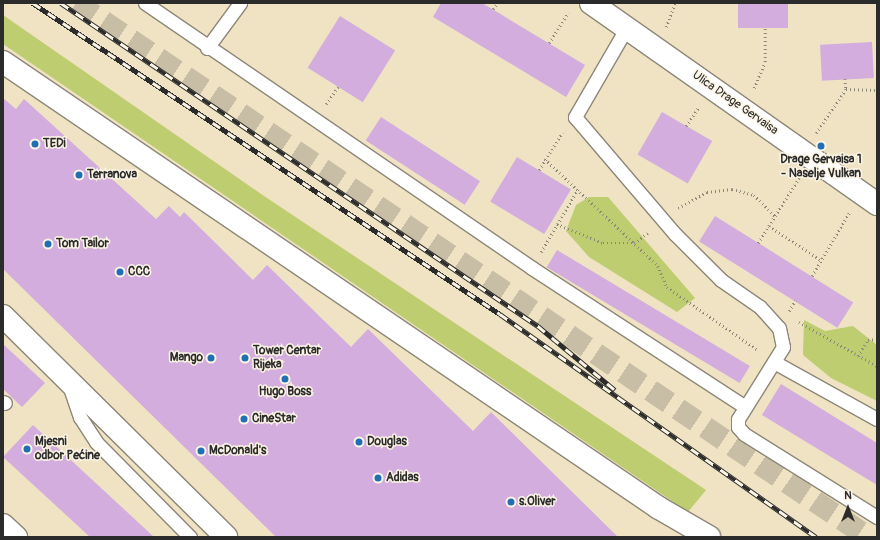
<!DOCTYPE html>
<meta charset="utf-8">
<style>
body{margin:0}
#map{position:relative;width:880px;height:540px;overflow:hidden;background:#efe3c4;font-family:Pangolin,sans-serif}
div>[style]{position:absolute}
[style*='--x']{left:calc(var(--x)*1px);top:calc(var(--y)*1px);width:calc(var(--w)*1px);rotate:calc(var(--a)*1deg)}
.green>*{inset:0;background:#becd6f}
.building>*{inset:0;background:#d2adde;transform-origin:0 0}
.trunk-tunnel>*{height:22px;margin-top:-11px;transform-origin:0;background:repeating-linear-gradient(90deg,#c8bea5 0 22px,transparent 0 33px)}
.path>*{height:2.5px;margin-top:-1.25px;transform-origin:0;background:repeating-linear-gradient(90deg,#8d8778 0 1px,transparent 0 4px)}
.roads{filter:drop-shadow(1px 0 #8d8778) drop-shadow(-1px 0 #8d8778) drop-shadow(0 1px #8d8778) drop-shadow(0 -1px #8d8778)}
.service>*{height:13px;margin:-6.5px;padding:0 6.5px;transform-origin:6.5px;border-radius:6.5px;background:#fff}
.minor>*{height:22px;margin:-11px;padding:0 11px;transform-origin:11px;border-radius:11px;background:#fff}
.primary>*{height:22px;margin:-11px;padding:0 11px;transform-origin:11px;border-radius:11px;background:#fff}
.rail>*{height:4.5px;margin-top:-2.25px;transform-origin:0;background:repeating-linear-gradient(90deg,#fcf5e5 0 9px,#2b2b2b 0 18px);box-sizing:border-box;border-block:1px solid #2b2b2b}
.dots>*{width:11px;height:11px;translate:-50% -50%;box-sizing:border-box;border:2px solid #fcf5e5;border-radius:50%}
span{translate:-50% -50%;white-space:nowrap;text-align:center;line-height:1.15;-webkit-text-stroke:3px #fcf5e5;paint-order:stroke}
.street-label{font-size:12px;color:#2b2b2b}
.poi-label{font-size:12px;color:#2b2b2b;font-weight:700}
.left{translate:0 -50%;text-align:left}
.right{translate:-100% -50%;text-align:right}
.frame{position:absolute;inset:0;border:4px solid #2b2b2b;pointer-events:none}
.north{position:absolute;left:828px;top:488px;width:40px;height:40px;-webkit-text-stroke:3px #fcf5e5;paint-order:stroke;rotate:0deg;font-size:11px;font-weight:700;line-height:16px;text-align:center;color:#2b2b2b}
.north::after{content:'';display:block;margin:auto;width:14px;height:18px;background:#2b2b2b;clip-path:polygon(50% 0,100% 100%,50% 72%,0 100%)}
</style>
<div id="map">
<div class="green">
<div style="clip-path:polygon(3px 15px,264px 196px,706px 490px,688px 512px,3px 44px)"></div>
<div style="clip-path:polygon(589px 197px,608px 197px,695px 298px,677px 312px,589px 257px,566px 231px,576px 205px)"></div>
<div style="clip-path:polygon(804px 320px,825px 331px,853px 326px,877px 345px,877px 401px,831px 378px,803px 355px)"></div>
</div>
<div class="building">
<div style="clip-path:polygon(441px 3px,482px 3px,585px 65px,566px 97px,433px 17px)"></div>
<div style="left:738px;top:3px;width:50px;height:25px"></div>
<div style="left:340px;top:16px;width:65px;height:61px;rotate:32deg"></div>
<div style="left:872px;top:42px;width:36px;height:52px;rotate:87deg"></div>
<div style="clip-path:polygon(3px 98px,16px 109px,24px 99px,156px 219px,169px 206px,180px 217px,184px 212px,253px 280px,267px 265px,351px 347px,368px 329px,473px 431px,491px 412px,618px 537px,276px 537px,3px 269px)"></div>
<div style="left:662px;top:112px;width:58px;height:49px;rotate:30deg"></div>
<div style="left:381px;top:117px;width:118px;height:28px;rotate:33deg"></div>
<div style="left:517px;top:157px;width:63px;height:52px;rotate:31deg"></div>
<div style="left:715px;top:216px;width:163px;height:30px;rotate:32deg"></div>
<div style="left:557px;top:250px;width:225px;height:20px;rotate:31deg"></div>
<div style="clip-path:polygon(3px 344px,45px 383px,22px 407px,3px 389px)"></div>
<div style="clip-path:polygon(781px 384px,877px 443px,877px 485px,762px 415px)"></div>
<div style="clip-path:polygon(33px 425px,154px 537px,90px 537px,3px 457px)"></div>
</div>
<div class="trunk-tunnel">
<div style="--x:76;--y:3;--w:955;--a:33.99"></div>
</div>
<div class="path">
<div style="--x:493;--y:9;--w:7;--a:-56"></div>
<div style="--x:666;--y:27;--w:26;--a:-69"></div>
<div style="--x:549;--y:43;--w:36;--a:-58"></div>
<div style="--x:845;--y:79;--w:10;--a:84"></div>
<div style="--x:754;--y:88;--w:28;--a:-67"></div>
<div style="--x:765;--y:62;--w:36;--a:-90"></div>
<div style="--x:326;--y:104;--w:21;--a:-55"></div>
<div style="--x:686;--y:126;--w:22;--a:-56"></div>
<div style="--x:816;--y:133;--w:53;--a:-55.7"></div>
<div style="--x:846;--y:89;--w:31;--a:2"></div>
<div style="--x:545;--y:159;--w:156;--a:43.4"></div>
<div style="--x:658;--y:266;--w:23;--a:67"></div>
<div style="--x:667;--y:287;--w:111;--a:34.7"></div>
<div style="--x:539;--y:170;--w:44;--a:-58.1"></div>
<div style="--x:678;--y:208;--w:33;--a:-29"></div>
<div style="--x:707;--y:192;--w:25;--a:-7"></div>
<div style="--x:732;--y:189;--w:23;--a:15"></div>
<div style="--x:754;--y:195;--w:30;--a:45"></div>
<div style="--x:557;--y:224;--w:50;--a:22.4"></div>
<div style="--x:603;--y:243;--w:31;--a:0"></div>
<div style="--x:634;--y:243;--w:17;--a:-36"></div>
<div style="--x:769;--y:226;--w:62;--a:33.2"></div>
<div style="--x:758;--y:243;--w:77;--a:-57.8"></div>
<div style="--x:541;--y:252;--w:73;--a:-59.6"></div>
<div style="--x:812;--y:276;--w:73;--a:-59.6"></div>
<div style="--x:789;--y:311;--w:12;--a:-59"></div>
<div style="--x:799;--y:322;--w:90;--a:29.4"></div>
<div style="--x:858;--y:356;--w:19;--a:-58"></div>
<div style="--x:868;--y:340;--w:9;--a:-6"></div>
</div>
<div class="roads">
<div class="service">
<div style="--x:145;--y:3;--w:469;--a:34.4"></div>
<div style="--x:532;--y:268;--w:254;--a:33.1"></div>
<div style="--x:627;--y:27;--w:104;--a:120"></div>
<div style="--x:575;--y:117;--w:154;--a:49.5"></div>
<div style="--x:675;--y:234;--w:65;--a:45"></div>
<div style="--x:721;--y:280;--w:47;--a:34.7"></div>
<div style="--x:760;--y:307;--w:28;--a:48"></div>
<div style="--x:779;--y:328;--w:19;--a:78"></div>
<div style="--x:783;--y:347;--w:85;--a:122"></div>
<div style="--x:738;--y:419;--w:8;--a:90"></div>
<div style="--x:738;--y:427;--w:9;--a:49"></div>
<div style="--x:744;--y:434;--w:157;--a:32"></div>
<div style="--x:207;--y:48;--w:56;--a:-53.7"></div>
<div style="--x:774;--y:362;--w:118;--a:29"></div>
<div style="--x:70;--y:388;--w:31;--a:71"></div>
<div style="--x:80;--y:417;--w:30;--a:57"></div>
<div style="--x:96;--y:442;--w:134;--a:45.3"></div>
<div style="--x:3;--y:402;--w:2;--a:27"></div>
</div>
<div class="minor">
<div style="--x:591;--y:3;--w:350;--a:35.1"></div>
<div style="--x:3;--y:62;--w:793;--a:34.21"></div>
<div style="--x:659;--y:508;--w:58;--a:30.1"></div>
<div style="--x:3;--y:316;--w:314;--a:44.7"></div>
</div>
<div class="primary">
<div style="--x:3;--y:525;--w:18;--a:43"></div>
</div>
</div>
<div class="rail">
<div style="--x:33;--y:3;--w:561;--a:33.66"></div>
<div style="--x:500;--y:314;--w:387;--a:35.2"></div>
<div style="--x:61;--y:3;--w:576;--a:34.1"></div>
<div style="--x:538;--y:326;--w:100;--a:39.7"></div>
</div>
<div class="dots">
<div style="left:35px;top:144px;background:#1f6fb2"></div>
<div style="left:821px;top:146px;background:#1f6fb2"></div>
<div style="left:79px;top:175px;background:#1f6fb2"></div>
<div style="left:48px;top:244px;background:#1f6fb2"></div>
<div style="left:120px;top:272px;background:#1f6fb2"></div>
<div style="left:211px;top:358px;background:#1f6fb2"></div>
<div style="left:245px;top:358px;background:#1f6fb2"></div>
<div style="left:285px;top:379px;background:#1f6fb2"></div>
<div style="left:244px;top:419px;background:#1f6fb2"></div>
<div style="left:359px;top:442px;background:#1f6fb2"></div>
<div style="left:27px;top:449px;background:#1f6fb2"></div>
<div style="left:201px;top:451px;background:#1f6fb2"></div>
<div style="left:378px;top:478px;background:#1f6fb2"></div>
<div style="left:511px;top:502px;background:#1f6fb2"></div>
</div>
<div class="street-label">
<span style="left:735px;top:103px;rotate:35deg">Ulica Drage Gervaisa</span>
</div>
<div class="poi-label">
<span class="left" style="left:43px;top:144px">TEDi</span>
<span style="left:821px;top:167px">Drage Gervaisa 1<br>- Naselje Vulkan</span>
<span class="left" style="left:87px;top:175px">Terranova</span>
<span class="left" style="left:56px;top:244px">Tom Tailor</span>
<span class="left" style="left:128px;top:272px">CCC</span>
<span class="left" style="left:253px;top:358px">Tower Centar<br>Rijeka</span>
<span class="right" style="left:203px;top:358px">Mango</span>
<span style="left:285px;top:392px">Hugo Boss</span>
<span class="left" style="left:252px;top:419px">CineStar</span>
<span class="left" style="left:35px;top:449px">Mjesni<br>odbor Pećine</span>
<span class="left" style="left:367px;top:442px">Douglas</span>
<span class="left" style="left:209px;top:451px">McDonald's</span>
<span class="left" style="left:386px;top:478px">Adidas</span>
<span class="left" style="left:519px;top:502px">s.Oliver</span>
</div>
<div class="frame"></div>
<div class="north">N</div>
</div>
